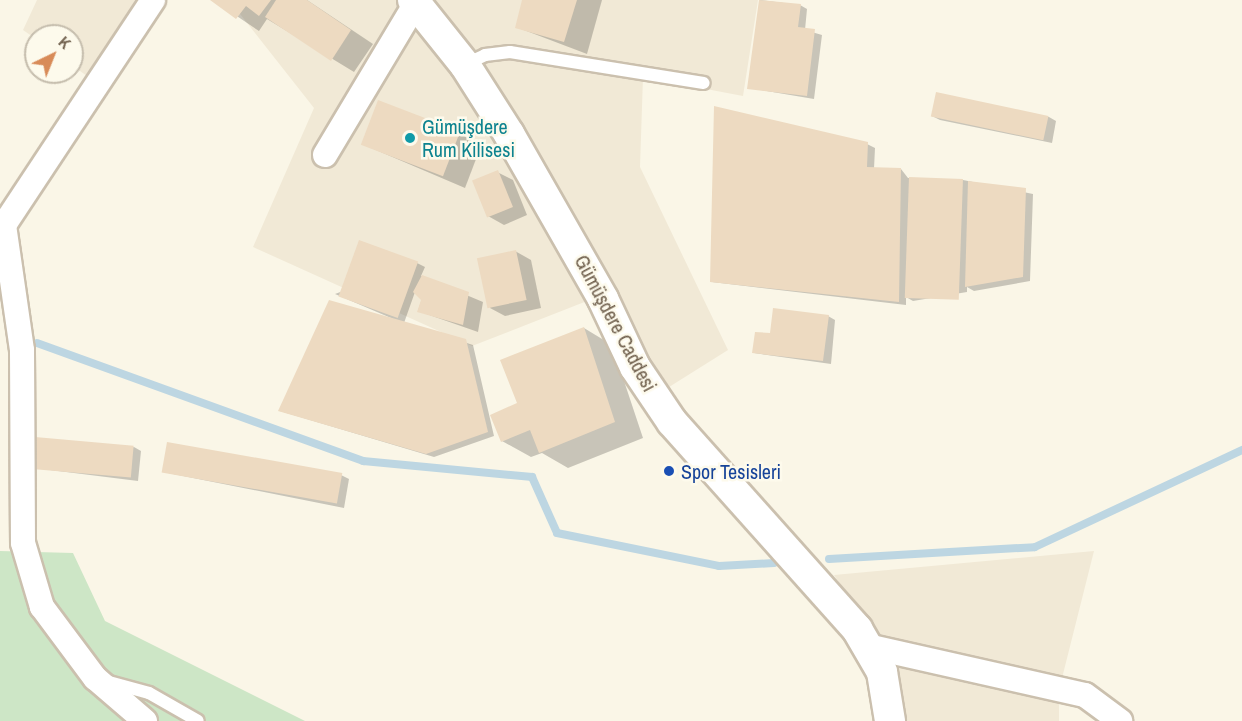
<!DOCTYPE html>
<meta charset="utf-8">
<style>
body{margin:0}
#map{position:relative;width:1242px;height:721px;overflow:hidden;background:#faf6e7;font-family:"Archivo Narrow",sans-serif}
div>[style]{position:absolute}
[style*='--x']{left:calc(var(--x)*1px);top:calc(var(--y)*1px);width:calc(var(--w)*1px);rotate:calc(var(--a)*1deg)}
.residential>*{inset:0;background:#f1e9d6}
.green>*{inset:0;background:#cde6c6}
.shadow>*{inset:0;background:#0003}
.stream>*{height:8px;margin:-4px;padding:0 4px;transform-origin:4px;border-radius:4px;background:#bdd6e2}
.building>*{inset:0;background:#eddac1;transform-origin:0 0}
.roads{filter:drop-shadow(2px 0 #cbc0ae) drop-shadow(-2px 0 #cbc0ae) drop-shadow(0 2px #cbc0ae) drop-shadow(0 -2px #cbc0ae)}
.service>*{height:12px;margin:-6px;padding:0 6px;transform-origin:6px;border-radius:6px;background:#fff}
.minor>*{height:24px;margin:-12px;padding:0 12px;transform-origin:12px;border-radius:12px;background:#fff}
.tertiary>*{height:30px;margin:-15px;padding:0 15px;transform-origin:15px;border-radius:15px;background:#fff}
.dots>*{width:16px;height:16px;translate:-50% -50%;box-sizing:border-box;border:3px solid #fdfaec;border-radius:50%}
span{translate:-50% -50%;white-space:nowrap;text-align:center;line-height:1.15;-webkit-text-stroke:5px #fdfaec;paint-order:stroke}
.culture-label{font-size:20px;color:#0d838f}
.left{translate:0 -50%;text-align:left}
.street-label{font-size:20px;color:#71614e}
.transit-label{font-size:20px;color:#164399}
.north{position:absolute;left:24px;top:24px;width:60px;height:60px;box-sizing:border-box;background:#fdfaec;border:2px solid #c5bdad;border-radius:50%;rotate:43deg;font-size:16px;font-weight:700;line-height:24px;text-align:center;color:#71614e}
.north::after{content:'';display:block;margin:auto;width:21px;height:27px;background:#d88b58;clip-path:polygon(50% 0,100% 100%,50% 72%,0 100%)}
</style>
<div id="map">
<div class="residential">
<div style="clip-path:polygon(37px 0,153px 0,99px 85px,72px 65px,72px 36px,36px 39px,23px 30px)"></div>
<div style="clip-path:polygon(229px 0,758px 0,743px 96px,643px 77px,640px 167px,728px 350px,642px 404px,587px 301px,472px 346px,253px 247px,314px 108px)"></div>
<div style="clip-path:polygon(1094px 551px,1059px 690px,1059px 721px,897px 721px,882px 649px,834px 575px)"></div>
</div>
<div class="green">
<div style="clip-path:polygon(0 551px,73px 553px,105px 621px,305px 721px,0 721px)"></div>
</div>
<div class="shadow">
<div style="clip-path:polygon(213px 0,307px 0,373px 44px,354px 72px,267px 19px,259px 31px)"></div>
<div style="clip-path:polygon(523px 0,602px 0,587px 54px,516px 27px)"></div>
<div style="clip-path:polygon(760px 0,800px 5px,807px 9px,805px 30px,822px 35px,814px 99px,749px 88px)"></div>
<div style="clip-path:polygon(937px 94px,1049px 117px,1056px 121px,1052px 143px,940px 120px,932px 116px)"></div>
<div style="clip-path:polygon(459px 133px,481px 146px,465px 188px,362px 144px)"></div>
<div style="clip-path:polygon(867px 144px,875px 148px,874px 169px,901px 169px,908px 178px,963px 180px,1033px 194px,1030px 281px,974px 291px,967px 287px,967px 292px,913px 301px,906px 297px,906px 305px,712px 282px)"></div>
<div style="clip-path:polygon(497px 172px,513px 180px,527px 215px,504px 225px,488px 216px)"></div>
<div style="clip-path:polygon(515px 251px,531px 260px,541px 308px,505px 316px,490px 308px)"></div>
<div style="clip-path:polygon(417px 263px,425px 267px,421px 276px,483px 302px,478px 332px,418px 311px,422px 299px,415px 292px,404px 323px,473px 345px,494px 436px,434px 457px,280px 411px,398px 321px,335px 294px)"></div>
<div style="clip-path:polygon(828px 316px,835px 320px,831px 364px,754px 353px,772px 335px)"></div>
<div style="clip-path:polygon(584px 328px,612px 345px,643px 438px,568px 468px,542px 453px,531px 457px,502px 441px,519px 404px)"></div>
<div style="clip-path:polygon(134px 447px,141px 451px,138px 481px,34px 468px)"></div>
<div style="clip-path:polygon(163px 472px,341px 475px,349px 479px,344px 508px)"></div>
</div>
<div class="stream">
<div style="--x:37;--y:343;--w:347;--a:19.9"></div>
<div style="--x:363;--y:461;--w:170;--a:5.4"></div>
<div style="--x:532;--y:477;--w:61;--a:65.9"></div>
<div style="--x:557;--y:533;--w:165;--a:11.5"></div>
<div style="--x:719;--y:566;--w:55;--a:-3.1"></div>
<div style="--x:829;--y:559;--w:206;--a:-3.3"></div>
<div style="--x:1035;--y:547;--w:229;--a:-25.1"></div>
</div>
<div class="building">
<div style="clip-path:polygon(210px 0,271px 0,259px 16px,246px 6px,236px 19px)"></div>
<div style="clip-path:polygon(276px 0,307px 0,351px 30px,331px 61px,265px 17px)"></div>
<div style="clip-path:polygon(522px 0,577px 0,564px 42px,515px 28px)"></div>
<div style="clip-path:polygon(759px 0,801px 4px,798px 27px,815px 29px,807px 96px,747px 89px)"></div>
<div style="left:936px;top:92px;width:115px;height:25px;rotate:12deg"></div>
<div style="left:378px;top:100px;width:88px;height:48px;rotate:21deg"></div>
<div style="clip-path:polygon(714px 106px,868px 142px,867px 167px,901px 168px,899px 302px,710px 282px)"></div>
<div style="left:498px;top:170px;width:40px;height:28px;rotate:68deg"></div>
<div style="left:909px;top:177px;width:54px;height:121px;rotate:2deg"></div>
<div style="clip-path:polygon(968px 181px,1026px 188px,1023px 277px,965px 287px)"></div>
<div style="left:359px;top:240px;width:63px;height:60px;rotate:20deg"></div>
<div style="left:516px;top:250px;width:51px;height:40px;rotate:78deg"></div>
<div style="clip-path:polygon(422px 275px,469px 292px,463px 325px,417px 312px,421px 300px,413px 292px)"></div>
<div style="clip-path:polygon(329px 300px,466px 339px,488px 432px,426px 454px,278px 411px)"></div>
<div style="clip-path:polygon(773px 308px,829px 315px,823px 361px,752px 353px,755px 332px,770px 333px)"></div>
<div style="clip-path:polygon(584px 327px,615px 422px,539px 453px,530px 430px,501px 442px,490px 415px,517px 403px,500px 360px)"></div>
<div style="left:35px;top:437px;width:99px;height:32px;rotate:5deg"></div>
<div style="left:167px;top:442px;width:178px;height:31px;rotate:10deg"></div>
</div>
<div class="roads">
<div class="service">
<div style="--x:466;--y:64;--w:21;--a:-25"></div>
<div style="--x:485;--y:55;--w:25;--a:-7"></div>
<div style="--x:510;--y:52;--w:196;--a:9.1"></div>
<div style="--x:109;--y:682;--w:41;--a:15.4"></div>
<div style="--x:149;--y:693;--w:56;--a:29.7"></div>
</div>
<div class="minor">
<div style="--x:325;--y:155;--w:177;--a:-59.1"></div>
<div style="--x:867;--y:646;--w:223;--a:12.7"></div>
<div style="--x:1085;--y:695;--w:44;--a:36.6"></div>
<div style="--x:145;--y:721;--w:66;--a:-139.3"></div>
<div style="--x:95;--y:678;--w:89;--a:-126.7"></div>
<div style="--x:42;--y:607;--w:67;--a:-106.5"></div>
<div style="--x:23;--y:543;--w:193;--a:-90.3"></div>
<div style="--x:22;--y:350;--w:126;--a:-98.2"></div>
<div style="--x:4;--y:225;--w:270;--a:-56.5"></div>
</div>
<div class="tertiary">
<div style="--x:413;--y:0;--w:83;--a:51.3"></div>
<div style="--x:465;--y:65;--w:82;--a:57.5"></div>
<div style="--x:509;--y:134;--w:190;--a:60.3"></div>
<div style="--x:603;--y:299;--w:75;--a:64.8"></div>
<div style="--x:635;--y:367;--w:66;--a:56.1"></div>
<div style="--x:672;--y:422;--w:278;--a:48.2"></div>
<div style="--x:857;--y:629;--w:50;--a:59.8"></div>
<div style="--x:882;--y:672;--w:50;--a:80.7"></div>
</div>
</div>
<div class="dots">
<div style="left:410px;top:138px;background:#0f9aa8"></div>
<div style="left:669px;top:471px;background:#1a4fb4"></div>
</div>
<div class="culture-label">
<span class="left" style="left:422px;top:138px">Gümüşdere<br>Rum Kilisesi</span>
</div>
<div class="street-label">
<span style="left:616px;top:323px;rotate:62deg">Gümüşdere Caddesi</span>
</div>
<div class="transit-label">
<span class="left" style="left:681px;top:471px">Spor Tesisleri</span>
</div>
<div class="north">K</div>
</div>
